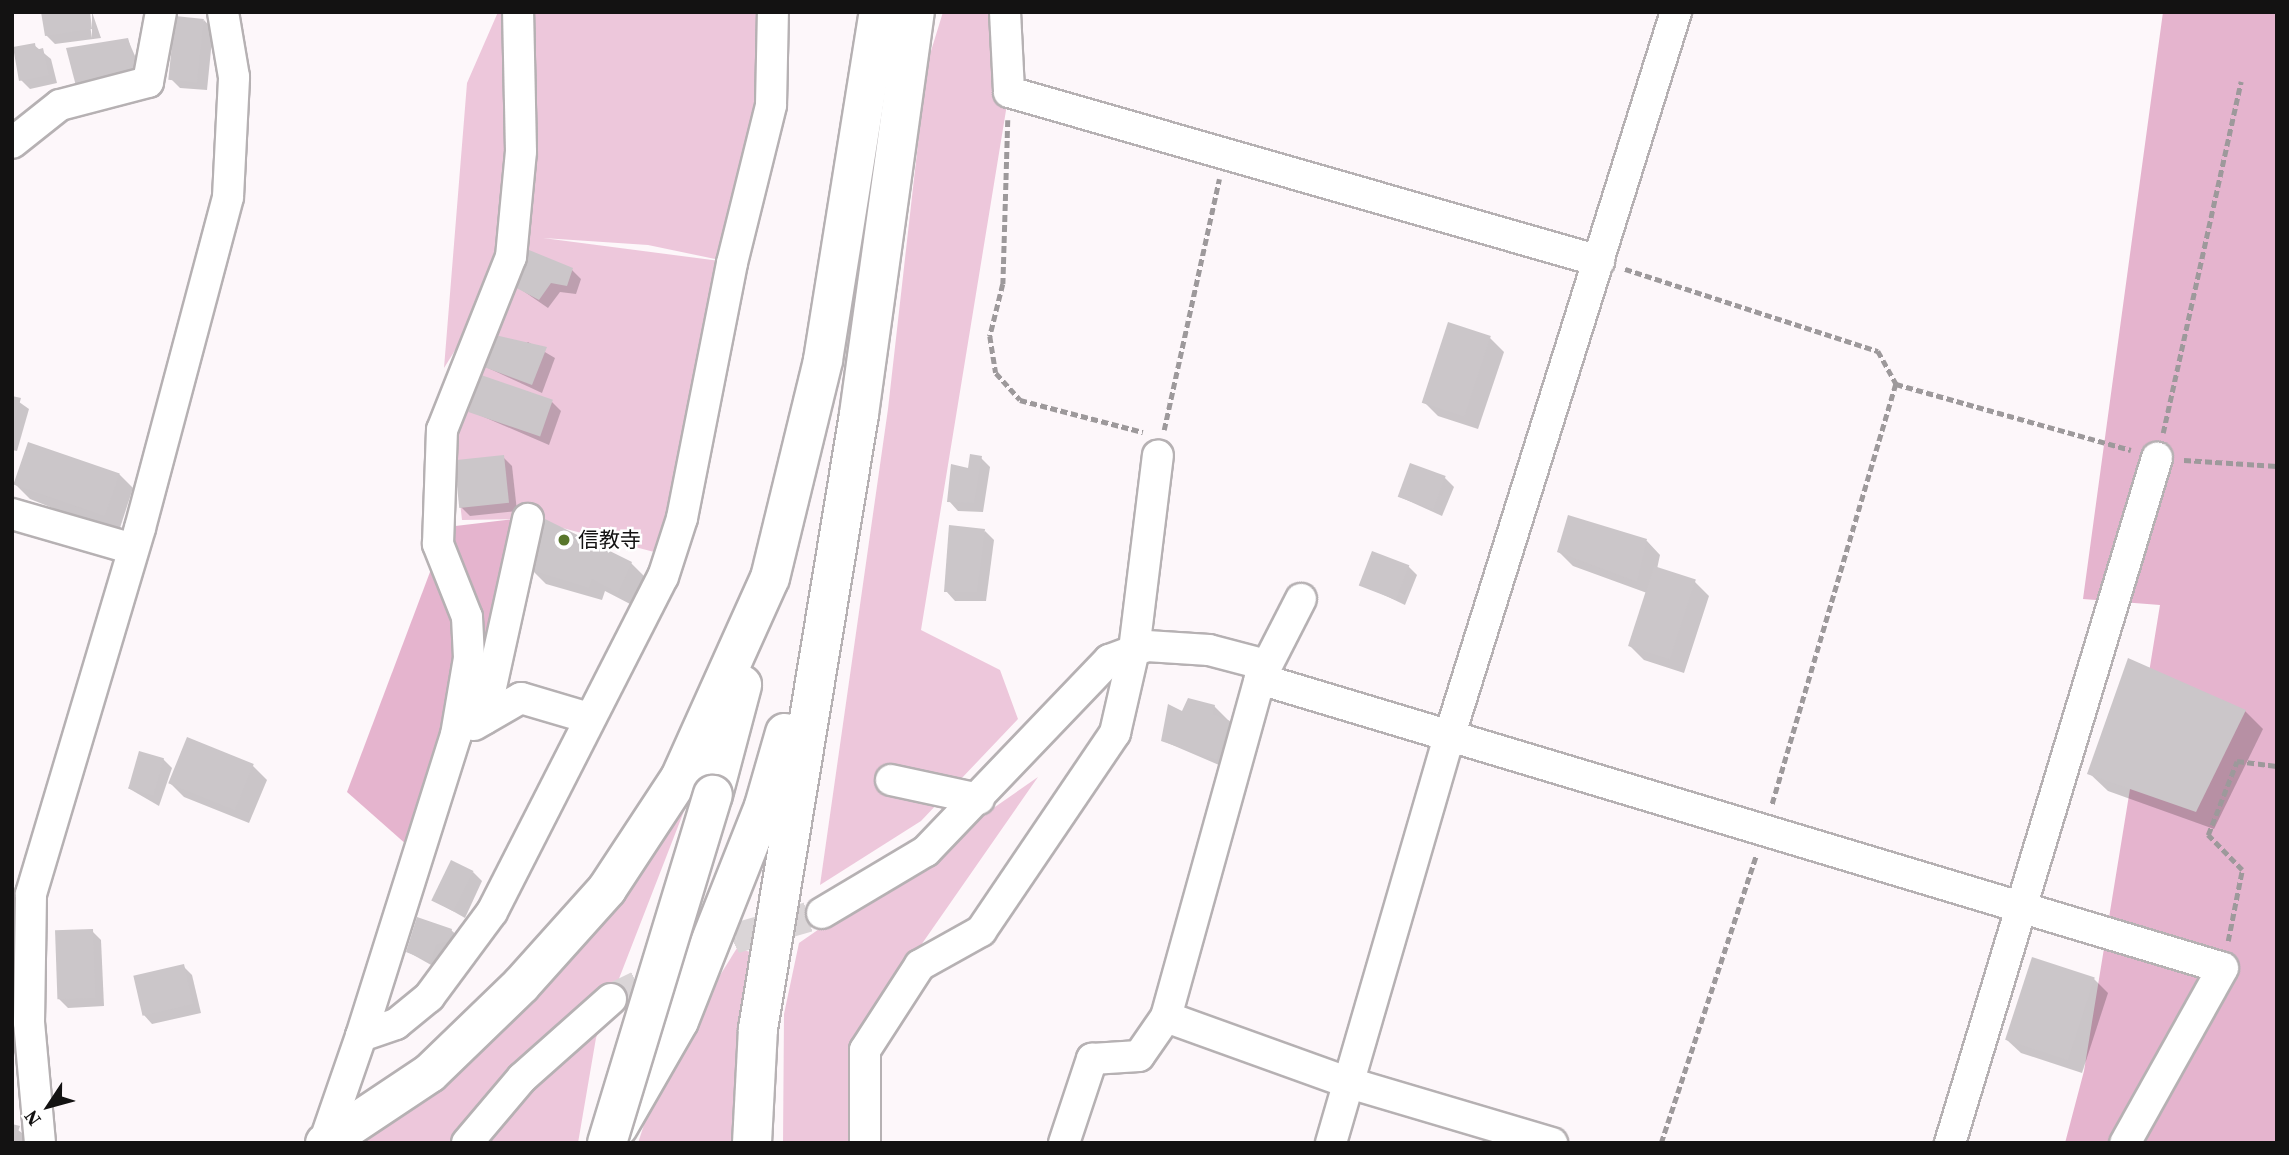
<!DOCTYPE html>
<meta charset="utf-8">
<style>
body{margin:0}
#map{position:relative;width:2289px;height:1155px;overflow:hidden;background:#fdf7fa;font-family:"Source Serif 4","Noto Sans JP",serif}
div>[style]{position:absolute}
[style*='--x']{left:calc(var(--x)*1px);top:calc(var(--y)*1px);width:calc(var(--w)*1px);rotate:calc(var(--a)*1deg)}
.green>*{inset:0;background:#edc7db}
.forest>*{inset:0;background:#e5b4ce}
.shadow>*{inset:0;background:#0003}
.building>*{inset:0;background:#cbc6c9;transform-origin:0 0}
.minor-tunnel>*{height:30px;margin-top:-15px;transform-origin:0;background:repeating-linear-gradient(90deg,#dad5d7 0 30px,transparent 0 45px)}
.path>*{height:4.5px;margin-top:-2.25px;transform-origin:0;background:repeating-linear-gradient(90deg,#9d999b 0 7px,transparent 0 10.5px)}
.roads{filter:drop-shadow(2px 0 #b6b1b3) drop-shadow(-2px 0 #b6b1b3) drop-shadow(0 2px #b6b1b3) drop-shadow(0 -2px #b6b1b3)}
.minor>*{height:30px;margin:-15px;padding:0 15px;transform-origin:15px;border-radius:15px;background:#fff}
.highway>*{height:38px;margin:-19px;padding:0 19px;transform-origin:19px;border-radius:19px;background:#fff}
.bridges{filter:drop-shadow(2px 0 #b6b1b3) drop-shadow(-2px 0 #b6b1b3) drop-shadow(0 2px #b6b1b3) drop-shadow(0 -2px #b6b1b3)}
.highway-bridge>*{height:38px;margin:-19px;padding:0 19px;transform-origin:19px;border-radius:19px;background:#fff}
.dots>*{width:19px;height:19px;translate:-50% -50%;box-sizing:border-box;border:4px solid #fff;border-radius:50%}
span{translate:-50% -50%;white-space:nowrap;text-align:center;line-height:1.15;-webkit-text-stroke:5px #fff;paint-order:stroke}
.poi-label{font-size:21px;color:#131212}
.left{translate:0 -50%;text-align:left}
.frame{position:absolute;inset:0;border:14px solid #131212;pointer-events:none}
.north{position:absolute;left:14px;top:1071px;width:70px;height:70px;-webkit-text-stroke:5px #fff;paint-order:stroke;rotate:234deg;font-size:19px;font-weight:700;line-height:28px;text-align:center;color:#131212}
.north::after{content:'';display:block;margin:auto;width:24px;height:32px;background:#131212;clip-path:polygon(50% 0,100% 100%,50% 72%,0 100%)}
</style>
<div id="map">
<div class="green">
<div style="clip-path:polygon(evenodd,498px 12px,758px 12px,762px 45px,732px 263px,658px 553px,528px 519px,462px 520px,449px 404px,522px 243px,444px 368px,467px 83px,498px 12px,543px 238px,648px 245px,720px 260px,720px 261px,543px 238px)"></div>
<div style="clip-path:polygon(943px 12px,1007px 12px,1009px 92px,921px 630px,1000px 670px,1018px 719px,921px 821px,820px 885px,888px 409px,927px 64px)"></div>
<div style="clip-path:polygon(1038px 777px,903px 971px,865px 1114px,867px 1143px,783px 1143px,784px 1014px,799px 943px)"></div>
<div style="clip-path:polygon(684px 811px,596px 1038px,578px 1143px,361px 1143px,448px 1085px)"></div>
<div style="clip-path:polygon(737px 948px,757px 954px,739px 1143px,638px 1143px,663px 1067px)"></div>
</div>
<div class="forest">
<div style="clip-path:polygon(2163px 12px,2277px 12px,2277px 1143px,2065px 1143px,2084px 1071px,2160px 605px,2083px 599px)"></div>
<div style="clip-path:polygon(515px 519px,486px 706px,407px 845px,347px 792px,447px 527px)"></div>
</div>
<div class="shadow">
<div style="clip-path:polygon(88px 12px,92px 38px,92px 12px,101px 38px,55px 44px,46px 35px)"></div>
<div style="clip-path:polygon(204px 20px,213px 30px,207px 90px,180px 88px,171px 79px)"></div>
<div style="clip-path:polygon(128px 40px,145px 79px,86px 94px)"></div>
<div style="clip-path:polygon(34px 45px,51px 59px,57px 83px,30px 89px,21px 80px)"></div>
<div style="clip-path:polygon(572px 270px,581px 279px,576px 294px,560px 292px,548px 308px,513px 284px)"></div>
<div style="clip-path:polygon(1490px 338px,1504px 352px,1478px 429px,1438px 416px,1424px 402px)"></div>
<div style="clip-path:polygon(528px 342px,555px 358px,542px 393px,486px 367px)"></div>
<div style="clip-path:polygon(12px 397px,29px 409px,17px 451px,12px 450px)"></div>
<div style="clip-path:polygon(552px 402px,561px 411px,549px 445px,470px 411px)"></div>
<div style="clip-path:polygon(503px 457px,512px 466px,517px 511px,470px 516px,461px 507px)"></div>
<div style="clip-path:polygon(981px 458px,990px 467px,983px 512px,958px 511px,949px 501px)"></div>
<div style="clip-path:polygon(119px 474px,133px 488px,118px 534px,30px 499px,16px 485px)"></div>
<div style="clip-path:polygon(1445px 478px,1454px 487px,1442px 516px,1400px 497px)"></div>
<div style="clip-path:polygon(985px 531px,994px 540px,986px 601px,955px 601px,946px 591px)"></div>
<div style="clip-path:polygon(1647px 541px,1660px 555px,1657px 569px,1695px 582px,1709px 596px,1684px 673px,1644px 660px,1630px 646px,1647px 593px,1573px 566px,1559px 552px)"></div>
<div style="clip-path:polygon(631px 563px,645px 577px,632px 605px,605px 591px,602px 600px,546px 584px,532px 570px)"></div>
<div style="clip-path:polygon(1408px 566px,1417px 575px,1405px 605px,1363px 585px)"></div>
<div style="clip-path:polygon(1214px 706px,1239px 731px,1226px 768px,1163px 741px,1183px 713px)"></div>
<div style="clip-path:polygon(2245px 711px,2263px 729px,2214px 829px,2108px 791px,2089px 773px)"></div>
<div style="clip-path:polygon(163px 759px,172px 768px,159px 806px,128px 788px)"></div>
<div style="clip-path:polygon(253px 766px,267px 780px,249px 823px,184px 797px,169px 782px)"></div>
<div style="clip-path:polygon(473px 872px,482px 881px,465px 918px,435px 901px)"></div>
<div style="clip-path:polygon(451px 930px,461px 939px,440px 970px,408px 952px)"></div>
<div style="clip-path:polygon(92px 931px,101px 940px,104px 1006px,68px 1008px,59px 999px)"></div>
<div style="clip-path:polygon(183px 966px,192px 975px,201px 1013px,152px 1024px,143px 1014px)"></div>
<div style="clip-path:polygon(2094px 979px,2108px 993px,2082px 1073px,2021px 1053px,2007px 1040px)"></div>
<div style="clip-path:polygon(12px 1043px,17px 1047px,12px 1059px)"></div>
<div style="clip-path:polygon(12px 1111px,12px 1126px,28px 1137px,26px 1143px,12px 1143px)"></div>
</div>
<div class="building">
<div style="clip-path:polygon(41px 12px,90px 12px,92px 29px,45px 36px)"></div>
<div style="left:175px;top:16px;width:29px;height:64px;rotate:6deg"></div>
<div style="clip-path:polygon(128px 38px,137px 70px,76px 86px,66px 48px)"></div>
<div style="clip-path:polygon(35px 43px,36px 50px,43px 48px,49px 75px,19px 81px,13px 47px)"></div>
<div style="clip-path:polygon(529px 250px,573px 268px,567px 286px,551px 283px,539px 300px,511px 285px)"></div>
<div style="left:1448px;top:322px;width:45px;height:85px;rotate:18deg"></div>
<div style="clip-path:polygon(495px 335px,547px 347px,532px 385px,484px 367px)"></div>
<div style="left:481px;top:375px;width:76px;height:39px;rotate:19deg"></div>
<div style="clip-path:polygon(12px 396px,21px 398px,13px 426px,12px 426px)"></div>
<div style="left:28px;top:442px;width:97px;height:45px;rotate:19deg"></div>
<div style="clip-path:polygon(970px 454px,982px 456px,974px 503px,947px 502px,951px 464px,968px 468px)"></div>
<div style="left:504px;top:455px;width:48px;height:50px;rotate:84deg"></div>
<div style="left:1410px;top:463px;width:38px;height:36px;rotate:20deg"></div>
<div style="clip-path:polygon(1568px 515px,1647px 539px,1637px 582px,1557px 552px)"></div>
<div style="clip-path:polygon(545px 519px,632px 562px,618px 593px,592px 579px,589px 588px,530px 570px)"></div>
<div style="clip-path:polygon(949px 525px,985px 529px,977px 592px,944px 592px)"></div>
<div style="left:1372px;top:551px;width:40px;height:37px;rotate:21deg"></div>
<div style="left:1654px;top:566px;width:44px;height:84px;rotate:18deg"></div>
<div style="clip-path:polygon(2128px 658px,2246px 710px,2196px 812px,2087px 774px)"></div>
<div style="clip-path:polygon(1188px 698px,1215px 705px,1213px 714px,1230px 721px,1217px 760px,1161px 741px,1168px 704px,1182px 711px)"></div>
<div style="left:187px;top:737px;width:72px;height:50px;rotate:22deg"></div>
<div style="left:139px;top:751px;width:26px;height:39px;rotate:16deg"></div>
<div style="left:451px;top:860px;width:25px;height:45px;rotate:26deg"></div>
<div style="clip-path:polygon(417px 917px,452px 929px,449px 941px,436px 945px,431px 962px,406px 952px)"></div>
<div style="left:93px;top:929px;width:69px;height:38px;rotate:88deg"></div>
<div style="left:2032px;top:957px;width:66px;height:87px;rotate:18deg"></div>
<div style="left:184px;top:964px;width:41px;height:52px;rotate:77deg"></div>
<div style="clip-path:polygon(12px 1124px,20px 1126px,14px 1143px,12px 1143px)"></div>
</div>
<div class="minor-tunnel">
<div style="--x:611;--y:999;--w:139;--a:-26"></div>
<div style="--x:736;--y:938;--w:90;--a:-16.2"></div>
</div>
<div class="path">
<div style="--x:1008;--y:120;--w:164;--a:91.7"></div>
<div style="--x:1003;--y:284;--w:54;--a:104"></div>
<div style="--x:990;--y:336;--w:37;--a:81"></div>
<div style="--x:996;--y:373;--w:36;--a:48"></div>
<div style="--x:1020;--y:400;--w:127;--a:14.6"></div>
<div style="--x:1625;--y:269;--w:266;--a:18"></div>
<div style="--x:1878;--y:351;--w:38;--a:61"></div>
<div style="--x:1896;--y:384;--w:440;--a:106.4"></div>
<div style="--x:1896;--y:384;--w:244;--a:15.7"></div>
<div style="--x:1164;--y:430;--w:257;--a:-77.6"></div>
<div style="--x:2163;--y:433;--w:360;--a:-77.5"></div>
<div style="--x:2184;--y:460;--w:93;--a:3.7"></div>
<div style="--x:2228;--y:941;--w:72;--a:-78.8"></div>
<div style="--x:2242;--y:870;--w:49;--a:-134.2"></div>
<div style="--x:2208;--y:835;--w:79;--a:-68.6"></div>
<div style="--x:2237;--y:761;--w:40;--a:7.1"></div>
<div style="--x:1661;--y:1143;--w:303;--a:-71.7"></div>
</div>
<div class="roads">
<div class="minor">
<div style="--x:1005;--y:12;--w:80;--a:87.1"></div>
<div style="--x:1009;--y:92;--w:614;--a:15.98"></div>
<div style="--x:12;--y:143;--w:61;--a:-38.4"></div>
<div style="--x:60;--y:105;--w:91;--a:-14.6"></div>
<div style="--x:148;--y:82;--w:71;--a:-79.5"></div>
<div style="--x:12;--y:514;--w:126;--a:16.1"></div>
<div style="--x:484;--y:719;--w:205;--a:-77.6"></div>
<div style="--x:474;--y:725;--w:54;--a:-29.9"></div>
<div style="--x:521;--y:698;--w:71;--a:16.4"></div>
<div style="--x:891;--y:780;--w:90;--a:12.2"></div>
<div style="--x:822;--y:913;--w:121;--a:-30.8"></div>
<div style="--x:926;--y:851;--w:265;--a:-46.2"></div>
<div style="--x:1109;--y:660;--w:40;--a:-20.2"></div>
<div style="--x:1147;--y:646;--w:62;--a:3.7"></div>
<div style="--x:1209;--y:650;--w:59;--a:14.7"></div>
<div style="--x:1266;--y:665;--w:15;--a:113"></div>
<div style="--x:1260;--y:679;--w:1005;--a:16.7"></div>
<div style="--x:2223;--y:968;--w:201;--a:119.2"></div>
<div style="--x:1166;--y:1017;--w:195;--a:19.8"></div>
<div style="--x:1349;--y:1083;--w:212;--a:16.5"></div>
<div style="--x:361;--y:1036;--w:316;--a:-72.5"></div>
<div style="--x:456;--y:735;--w:78;--a:-80.4"></div>
<div style="--x:469;--y:658;--w:41;--a:-92.8"></div>
<div style="--x:467;--y:617;--w:79;--a:-111.7"></div>
<div style="--x:438;--y:544;--w:114;--a:-88"></div>
<div style="--x:442;--y:430;--w:186;--a:-68.3"></div>
<div style="--x:511;--y:257;--w:105;--a:-84.6"></div>
<div style="--x:521;--y:152;--w:140;--a:-91.2"></div>
<div style="--x:40;--y:1143;--w:121;--a:-95.2"></div>
<div style="--x:29;--y:1022;--w:128;--a:-89.1"></div>
<div style="--x:31;--y:894;--w:382;--a:-73.4"></div>
<div style="--x:140;--y:528;--w:342;--a:-75.1"></div>
<div style="--x:228;--y:197;--w:120;--a:-87.1"></div>
<div style="--x:234;--y:77;--w:66;--a:-99.6"></div>
<div style="--x:324;--y:1143;--w:113;--a:-70.9"></div>
<div style="--x:361;--y:1036;--w:37;--a:-19"></div>
<div style="--x:396;--y:1024;--w:43;--a:-39.3"></div>
<div style="--x:429;--y:997;--w:106;--a:-53.5"></div>
<div style="--x:492;--y:912;--w:376;--a:-63"></div>
<div style="--x:663;--y:577;--w:62;--a:-72.1"></div>
<div style="--x:682;--y:518;--w:260;--a:-78.9"></div>
<div style="--x:732;--y:263;--w:163;--a:-76.1"></div>
<div style="--x:771;--y:105;--w:93;--a:-88.8"></div>
<div style="--x:467;--y:1143;--w:85;--a:-49.8"></div>
<div style="--x:522;--y:1078;--w:119;--a:-41.6"></div>
<div style="--x:865;--y:1143;--w:93;--a:-90"></div>
<div style="--x:865;--y:1050;--w:101;--a:-57.1"></div>
<div style="--x:920;--y:965;--w:70;--a:-29.1"></div>
<div style="--x:981;--y:931;--w:239;--a:-55.9"></div>
<div style="--x:1115;--y:733;--w:85;--a:-77.1"></div>
<div style="--x:1134;--y:650;--w:196;--a:-83"></div>
<div style="--x:1064;--y:1143;--w:89;--a:-71.6"></div>
<div style="--x:1092;--y:1059;--w:47;--a:-3.7"></div>
<div style="--x:1139;--y:1056;--w:47;--a:-55.3"></div>
<div style="--x:1166;--y:1017;--w:351;--a:-74.5"></div>
<div style="--x:1260;--y:679;--w:90;--a:-62.9"></div>
<div style="--x:1331;--y:1143;--w:426;--a:-73.8"></div>
<div style="--x:1450;--y:734;--w:757;--a:-72.62"></div>
<div style="--x:1950;--y:1143;--w:716;--a:-73.19"></div>
</div>
<div class="highway">
<div style="--x:713;--y:795;--w:114;--a:-75.2"></div>
<div style="--x:618;--y:1127;--w:122;--a:-60.1"></div>
<div style="--x:679;--y:1021;--w:231;--a:-68.4"></div>
<div style="--x:764;--y:806;--w:76;--a:-74"></div>
<div style="--x:325;--y:1143;--w:126;--a:-33.7"></div>
<div style="--x:430;--y:1073;--w:127;--a:-44"></div>
<div style="--x:521;--y:985;--w:129;--a:-48.1"></div>
<div style="--x:607;--y:889;--w:133;--a:-56.7"></div>
<div style="--x:680;--y:778;--w:219;--a:-65.8"></div>
<div style="--x:770;--y:578;--w:224;--a:-76.3"></div>
<div style="--x:823;--y:360;--w:352;--a:-80.9"></div>
<div style="--x:752;--y:1143;--w:114;--a:-87"></div>
<div style="--x:758;--y:1029;--w:623;--a:-80.67"></div>
<div style="--x:859;--y:414;--w:406;--a:-82.1"></div>
</div>
</div>
<div class="bridges">
<div class="highway-bridge">
<div style="--x:607;--y:1143;--w:364;--a:-73.1"></div>
</div>
</div>
<div class="dots">
<div style="left:564px;top:540px;background:#59772c"></div>
</div>
<div class="poi-label">
<span class="left" style="left:578px;top:540px">信教寺</span>
</div>
<div class="frame"></div>
<div class="north">N</div>
</div>
